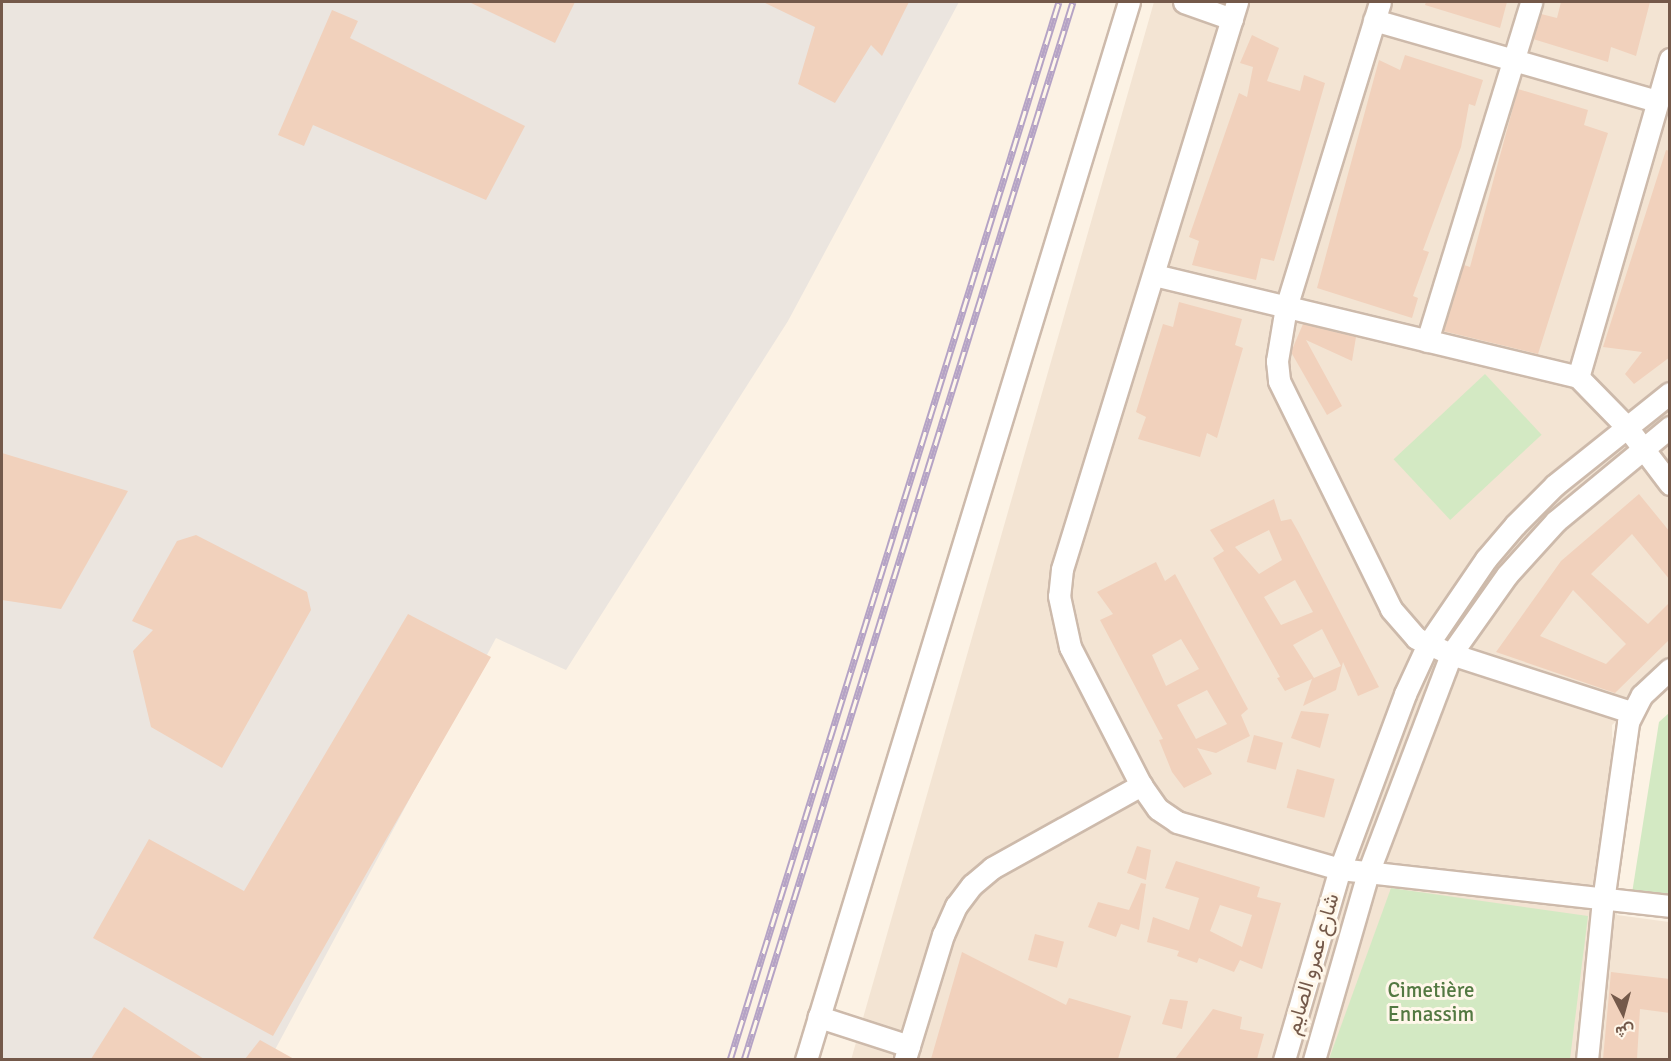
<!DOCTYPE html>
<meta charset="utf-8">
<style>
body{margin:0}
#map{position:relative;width:1671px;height:1061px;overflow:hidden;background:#fcf2e4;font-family:Signika,Vazirmatn,sans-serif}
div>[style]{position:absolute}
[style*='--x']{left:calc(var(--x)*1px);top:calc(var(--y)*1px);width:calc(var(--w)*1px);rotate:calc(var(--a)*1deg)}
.residential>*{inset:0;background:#f3e4d3}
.industrial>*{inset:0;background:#ebe5df}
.green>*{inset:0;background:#d3e9c3;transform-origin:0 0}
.building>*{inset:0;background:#f1d1bc;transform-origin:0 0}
.roads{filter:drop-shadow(2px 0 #cdbaab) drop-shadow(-2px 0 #cdbaab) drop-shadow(0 2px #cdbaab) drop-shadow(0 -2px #cdbaab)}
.minor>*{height:21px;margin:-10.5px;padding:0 10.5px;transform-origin:10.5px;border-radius:10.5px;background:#fff}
.rail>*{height:7px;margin-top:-3.5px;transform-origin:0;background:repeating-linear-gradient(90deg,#fff7ea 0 14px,#b5a3c5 0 28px);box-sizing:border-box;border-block:2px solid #b5a3c5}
span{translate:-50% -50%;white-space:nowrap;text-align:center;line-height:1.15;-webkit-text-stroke:6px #fff7ea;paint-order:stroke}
.street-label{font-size:21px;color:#74594a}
.park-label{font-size:21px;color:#537942}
.frame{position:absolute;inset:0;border:3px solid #74594a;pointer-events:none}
.north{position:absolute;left:1593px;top:983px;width:60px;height:60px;-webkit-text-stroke:4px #fff7ea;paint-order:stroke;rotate:174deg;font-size:16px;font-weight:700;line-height:24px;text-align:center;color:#74594a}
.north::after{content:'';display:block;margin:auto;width:21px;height:27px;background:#74594a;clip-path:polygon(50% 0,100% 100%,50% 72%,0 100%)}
</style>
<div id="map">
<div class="residential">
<div style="clip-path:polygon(1154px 2px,1669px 2px,1669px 674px,1612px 725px,1617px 915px,1669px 922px,1669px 1059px,851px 1060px)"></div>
</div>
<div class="industrial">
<div style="clip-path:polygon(2px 2px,959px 2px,788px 321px,566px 670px,496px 638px,270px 1059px,2px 1060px)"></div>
</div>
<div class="green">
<div style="left:1485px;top:374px;width:83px;height:125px;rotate:47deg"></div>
<div style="clip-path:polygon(1669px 713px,1669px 911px,1630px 906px,1659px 722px)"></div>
<div style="clip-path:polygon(1391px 888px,1588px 916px,1570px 1059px,1329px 1059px)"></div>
</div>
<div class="building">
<div style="clip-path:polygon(469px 2px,575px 2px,555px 43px)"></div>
<div style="clip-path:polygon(763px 2px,909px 2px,882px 56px,871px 45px,835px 103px,798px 84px,815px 27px)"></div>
<div style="clip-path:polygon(1426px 2px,1507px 2px,1500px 28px,1425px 5px)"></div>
<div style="clip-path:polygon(1561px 2px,1650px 2px,1636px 56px,1611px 47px,1608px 62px,1533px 39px,1541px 14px,1557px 18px)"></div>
<div style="clip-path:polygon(332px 10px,358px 21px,350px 38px,525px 126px,486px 200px,313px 125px,304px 146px,278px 135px)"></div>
<div style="clip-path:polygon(1252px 35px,1279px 48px,1267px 81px,1300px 91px,1304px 75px,1325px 83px,1274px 261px,1261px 258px,1256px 280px,1192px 265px,1199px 241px,1189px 237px,1239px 93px,1247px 97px,1253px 67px,1240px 63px)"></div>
<div style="clip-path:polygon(1405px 55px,1483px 80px,1475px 106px,1469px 104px,1461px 147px,1423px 250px,1429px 252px,1413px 296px,1418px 298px,1412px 318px,1317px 288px,1379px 60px,1400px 70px)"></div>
<div style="clip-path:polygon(1518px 89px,1588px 110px,1584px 125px,1608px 133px,1538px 354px,1443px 331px,1464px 265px,1470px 267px)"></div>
<div style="clip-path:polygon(1666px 150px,1670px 151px,1670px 357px,1634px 384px,1625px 374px,1642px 352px,1603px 347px)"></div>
<div style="clip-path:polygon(1179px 302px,1242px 319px,1235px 345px,1243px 348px,1217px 438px,1207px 433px,1200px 457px,1138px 439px,1146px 417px,1136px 412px,1163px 324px,1173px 327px)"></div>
<div style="clip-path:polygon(1303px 324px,1356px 337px,1352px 361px,1306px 340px,1342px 406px,1327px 415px,1291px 352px)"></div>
<div style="clip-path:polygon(2px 453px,128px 491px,61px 609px,2px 600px)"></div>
<div style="clip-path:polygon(evenodd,1639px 494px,1670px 532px,1670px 580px,1632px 534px,1591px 574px,1648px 624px,1670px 602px,1670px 639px,1615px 693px,1496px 652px,1561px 561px,1639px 494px,1573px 590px,1626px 644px,1606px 664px,1540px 636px,1573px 590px)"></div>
<div style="clip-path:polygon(evenodd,1274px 499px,1281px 521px,1291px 519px,1299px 533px,1379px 687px,1358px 696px,1343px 662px,1336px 690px,1303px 706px,1312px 679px,1285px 691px,1277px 678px,1280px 677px,1213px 558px,1224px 551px,1210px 530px,1274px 499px,1269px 530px,1282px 560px,1259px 574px,1235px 547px,1269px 530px,1274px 499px,1295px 580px,1313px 612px,1281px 625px,1264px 597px,1295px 580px,1274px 499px,1322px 629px,1341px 666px,1314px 678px,1293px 645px,1322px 629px)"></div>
<div style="clip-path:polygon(196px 535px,307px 592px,311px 610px,222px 768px,151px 727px,133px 651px,153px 630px,132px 621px,177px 541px)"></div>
<div style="clip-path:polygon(evenodd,1156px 562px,1165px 581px,1175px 574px,1248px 709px,1241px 715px,1250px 736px,1216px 753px,1197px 748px,1212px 774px,1184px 788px,1172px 772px,1159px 740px,1163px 739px,1100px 620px,1113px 614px,1097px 592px,1156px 562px,1181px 639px,1199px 669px,1166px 686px,1152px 655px,1181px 639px,1156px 562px,1207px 690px,1227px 724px,1196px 739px,1177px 705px,1207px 690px)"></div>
<div style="clip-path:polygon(408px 614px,491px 657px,273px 1036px,93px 938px,149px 839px,244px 891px)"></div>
<div style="clip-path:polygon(1301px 711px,1329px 714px,1320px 748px,1291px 738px)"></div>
<div style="left:1254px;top:735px;width:30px;height:28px;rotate:15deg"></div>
<div style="left:1297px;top:769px;width:39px;height:40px;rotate:15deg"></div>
<div style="clip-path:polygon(1137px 846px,1151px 850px,1146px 880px,1127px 873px)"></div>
<div style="clip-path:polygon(evenodd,1176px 861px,1260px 887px,1257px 897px,1281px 903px,1262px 969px,1240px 960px,1234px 972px,1199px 958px,1197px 963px,1177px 956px,1179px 951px,1147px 942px,1153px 917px,1189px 930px,1199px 898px,1165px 888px,1176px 861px,1220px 905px,1252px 915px,1242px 947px,1210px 931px,1220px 905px)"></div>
<div style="clip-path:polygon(1141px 883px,1146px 884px,1139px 930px,1121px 924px,1116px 937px,1088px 927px,1098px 902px,1129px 910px)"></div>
<div style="left:1035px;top:934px;width:30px;height:27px;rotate:15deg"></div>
<div style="clip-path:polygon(962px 952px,1066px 1005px,1069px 998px,1131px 1016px,1118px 1059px,931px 1059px)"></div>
<div style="clip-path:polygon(1611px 972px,1670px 979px,1670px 1013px,1640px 1009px,1637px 1059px,1603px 1059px)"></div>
<div style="clip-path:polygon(1170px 999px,1188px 1001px,1182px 1029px,1162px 1024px)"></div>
<div style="clip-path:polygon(124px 1007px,204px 1059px,91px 1059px)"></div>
<div style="clip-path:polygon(1213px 1009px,1242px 1017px,1240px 1029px,1264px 1034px,1257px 1059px,1175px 1059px)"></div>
<div style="clip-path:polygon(260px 1040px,294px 1059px,245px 1059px)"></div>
</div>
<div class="roads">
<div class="minor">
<div style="--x:1184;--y:2;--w:51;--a:19.5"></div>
<div style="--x:1237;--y:2;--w:593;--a:107.15"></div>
<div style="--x:1062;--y:569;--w:27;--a:96"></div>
<div style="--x:1059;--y:596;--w:52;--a:77.8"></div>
<div style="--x:1070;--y:647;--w:155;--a:62.8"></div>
<div style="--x:1141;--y:785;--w:29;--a:55"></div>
<div style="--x:1158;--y:809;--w:23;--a:34"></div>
<div style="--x:1177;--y:822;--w:170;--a:16.1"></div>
<div style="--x:1340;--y:869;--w:332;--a:6.4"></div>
<div style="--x:1380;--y:2;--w:319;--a:107.1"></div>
<div style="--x:1286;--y:307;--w:55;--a:99.5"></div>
<div style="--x:1277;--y:361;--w:20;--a:84"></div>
<div style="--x:1279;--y:381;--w:254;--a:63.8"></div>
<div style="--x:1391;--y:609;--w:38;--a:49"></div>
<div style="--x:1416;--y:638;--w:38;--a:25"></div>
<div style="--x:1451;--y:654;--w:189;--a:17.9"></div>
<div style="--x:1374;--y:20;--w:294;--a:16"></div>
<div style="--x:1670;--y:59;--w:331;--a:106.1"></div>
<div style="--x:1578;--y:377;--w:69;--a:45.6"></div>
<div style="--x:1626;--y:426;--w:73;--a:52.8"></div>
<div style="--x:1154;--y:275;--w:436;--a:13.5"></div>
<div style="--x:1427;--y:341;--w:355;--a:-72.9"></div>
<div style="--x:909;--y:1046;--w:95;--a:-162.1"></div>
<div style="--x:819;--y:1017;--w:1061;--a:-73.02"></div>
<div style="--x:905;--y:1059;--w:130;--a:-73"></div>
<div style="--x:943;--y:935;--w:32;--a:-66"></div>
<div style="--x:956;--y:906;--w:26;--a:-53"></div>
<div style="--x:972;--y:885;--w:26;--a:-40"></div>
<div style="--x:992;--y:868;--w:171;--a:-29.1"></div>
<div style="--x:806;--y:1060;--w:45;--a:-73.2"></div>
<div style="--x:1284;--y:1060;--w:199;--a:-73.7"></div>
<div style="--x:1340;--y:869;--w:187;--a:-69.6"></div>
<div style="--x:1405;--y:694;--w:55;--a:-65.3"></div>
<div style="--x:1428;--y:644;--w:103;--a:-55.7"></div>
<div style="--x:1486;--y:559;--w:45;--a:-49.5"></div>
<div style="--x:1515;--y:525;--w:57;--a:-45"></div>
<div style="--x:1555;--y:485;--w:147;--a:-38.7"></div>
<div style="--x:1314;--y:1060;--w:195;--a:-73.9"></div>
<div style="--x:1368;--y:873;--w:234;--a:-69.2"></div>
<div style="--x:1451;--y:654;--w:97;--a:-54.7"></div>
<div style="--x:1507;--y:575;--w:73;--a:-47.8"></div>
<div style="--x:1556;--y:521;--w:148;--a:-39.5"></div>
<div style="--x:1587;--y:1060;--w:160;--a:-84.3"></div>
<div style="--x:1603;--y:901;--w:181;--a:-82"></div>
<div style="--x:1628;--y:722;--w:30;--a:-63"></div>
<div style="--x:1642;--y:695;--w:38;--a:-43"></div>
</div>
</div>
<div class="rail">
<div style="--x:730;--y:1060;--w:1108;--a:-72.73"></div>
<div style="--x:744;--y:1060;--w:1108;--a:-72.73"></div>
</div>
<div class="street-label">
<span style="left:1312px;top:964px;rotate:-74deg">شارع عمرو الصايم</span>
</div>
<div class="park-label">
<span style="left:1431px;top:1002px">Cimetière<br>Ennassim</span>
</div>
<div class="frame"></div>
<div class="north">ش</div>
</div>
